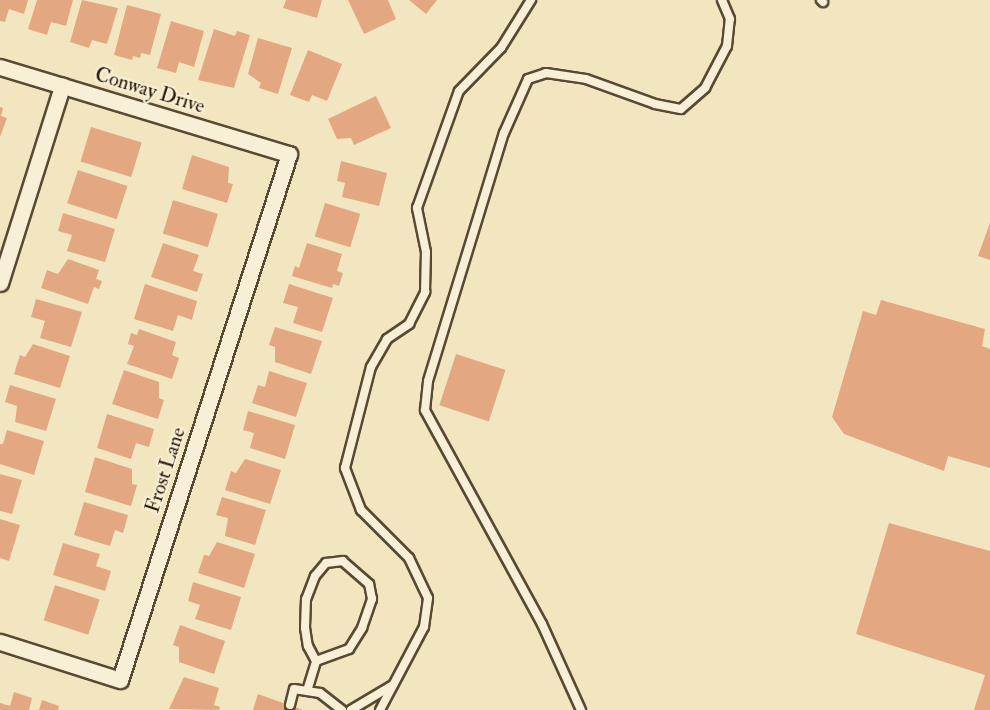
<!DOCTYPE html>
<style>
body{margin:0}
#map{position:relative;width:990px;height:710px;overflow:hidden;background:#f2e6c0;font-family:"IM FELL Double Pica",serif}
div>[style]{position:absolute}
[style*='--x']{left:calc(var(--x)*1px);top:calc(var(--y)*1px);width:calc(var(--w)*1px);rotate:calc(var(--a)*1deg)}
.building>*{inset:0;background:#e3a882;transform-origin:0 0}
.roads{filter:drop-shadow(2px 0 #584932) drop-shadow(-2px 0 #584932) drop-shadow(0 2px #584932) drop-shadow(0 -2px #584932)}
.lane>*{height:8px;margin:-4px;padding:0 4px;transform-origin:4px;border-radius:4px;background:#f7efd6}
.street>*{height:15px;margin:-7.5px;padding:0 7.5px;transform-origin:7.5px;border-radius:7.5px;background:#f7efd6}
span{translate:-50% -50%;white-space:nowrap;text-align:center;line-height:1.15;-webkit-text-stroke:4.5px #f7efd6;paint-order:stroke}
.street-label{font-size:20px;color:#251503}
</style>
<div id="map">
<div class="building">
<div style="clip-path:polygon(0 0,28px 0,24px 14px,9px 9px,5px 22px,0 21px)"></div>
<div style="clip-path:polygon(37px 0,73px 0,66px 26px,51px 22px,47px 35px,28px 29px)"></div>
<div style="clip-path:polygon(82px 0,118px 8px,107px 44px,92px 40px,89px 48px,70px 42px)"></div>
<div style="clip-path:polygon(286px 0,322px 0,317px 18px,283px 8px)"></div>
<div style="clip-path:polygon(348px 0,388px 0,396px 19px,364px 34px)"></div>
<div style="clip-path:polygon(409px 0,437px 0,426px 14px)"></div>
<div style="clip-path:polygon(127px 5px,161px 14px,150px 55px,141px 53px,140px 58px,133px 56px,132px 60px,114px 55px)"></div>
<div style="clip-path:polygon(171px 21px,204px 31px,194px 67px,179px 62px,176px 73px,157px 68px)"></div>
<div style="clip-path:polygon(214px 29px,235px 36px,237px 31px,250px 35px,234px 88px,198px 80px)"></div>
<div style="clip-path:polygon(258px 38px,292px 48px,278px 94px,259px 88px,261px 83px,248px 74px)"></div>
<div style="clip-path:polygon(308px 50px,342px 64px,327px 101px,312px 95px,309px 102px,290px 95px)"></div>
<div style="clip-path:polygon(376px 96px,391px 128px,354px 145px,351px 138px,337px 139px,328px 119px)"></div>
<div style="clip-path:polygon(0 107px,3px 108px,1px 116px,7px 118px,0 137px)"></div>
<div style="left:91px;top:127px;width:53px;height:36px;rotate:17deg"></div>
<div style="clip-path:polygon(192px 155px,229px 167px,228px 183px,233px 184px,227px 203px,182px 189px)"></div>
<div style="clip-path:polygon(341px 161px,387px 173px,379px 206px,342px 197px,345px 183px,337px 181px)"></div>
<div style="left:78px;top:170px;width:52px;height:35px;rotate:18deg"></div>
<div style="left:173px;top:200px;width:47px;height:35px;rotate:17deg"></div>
<div style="left:325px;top:203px;width:37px;height:35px;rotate:17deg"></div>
<div style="clip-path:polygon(63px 213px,115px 229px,105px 262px,67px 251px,72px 235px,58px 231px)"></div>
<div style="clip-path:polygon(990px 223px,990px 260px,978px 256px)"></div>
<div style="clip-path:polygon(163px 243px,199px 255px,193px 271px,203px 274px,197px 292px,151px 277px)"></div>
<div style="clip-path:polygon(307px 243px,342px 254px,337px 271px,343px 273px,339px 286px,333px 284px,332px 288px,292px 276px,295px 266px,299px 268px)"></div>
<div style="clip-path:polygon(68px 259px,99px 270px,96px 279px,102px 281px,99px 289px,94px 287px,88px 304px,41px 288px,47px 270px,58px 274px)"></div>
<div style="clip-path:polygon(145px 284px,197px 301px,192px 320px,178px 315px,173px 331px,134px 319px)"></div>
<div style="clip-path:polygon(289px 284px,333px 298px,322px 332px,293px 323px,298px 307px,283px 303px)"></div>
<div style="clip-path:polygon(36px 299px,82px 312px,71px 347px,40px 338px,45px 321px,31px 317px)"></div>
<div style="clip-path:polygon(881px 300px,985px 329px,982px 346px,990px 349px,990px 468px,948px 456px,944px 471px,844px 434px,832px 417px,863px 311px,876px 315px)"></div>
<div style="clip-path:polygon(275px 327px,322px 341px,311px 374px,275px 362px,275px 347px,269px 345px)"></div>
<div style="clip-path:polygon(139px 329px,176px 342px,172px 355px,179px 358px,172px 379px,127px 364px,134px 346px,128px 344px,131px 333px,137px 335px)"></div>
<div style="clip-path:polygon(33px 344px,70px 356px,60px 388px,14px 374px,20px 355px,25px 357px)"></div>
<div style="left:456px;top:354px;width:52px;height:54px;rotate:18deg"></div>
<div style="clip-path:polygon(124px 370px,159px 382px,159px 398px,164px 400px,158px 419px,112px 404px)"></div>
<div style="clip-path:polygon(269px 371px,307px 383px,296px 417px,252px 403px,258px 385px,265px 387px)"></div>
<div style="clip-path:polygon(10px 385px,56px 399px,46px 431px,15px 422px,17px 406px,5px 402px)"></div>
<div style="clip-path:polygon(248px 411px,295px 425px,285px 459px,250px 448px,254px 433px,243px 430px)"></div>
<div style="clip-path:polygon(107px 414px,154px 429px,149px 447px,136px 443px,131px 459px,97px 448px)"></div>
<div style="clip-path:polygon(7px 430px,44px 441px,34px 475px,0 464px,0 444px,3px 444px)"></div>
<div style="clip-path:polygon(95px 457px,132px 469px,132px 484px,137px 485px,131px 506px,85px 492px)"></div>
<div style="clip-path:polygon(245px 459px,281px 470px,270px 504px,225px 490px,231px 471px,236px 473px)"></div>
<div style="clip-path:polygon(0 474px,22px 480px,12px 514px,0 511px)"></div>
<div style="clip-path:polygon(222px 497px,266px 510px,255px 545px,225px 536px,228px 518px,216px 515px)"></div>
<div style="clip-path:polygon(84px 502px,128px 515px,123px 533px,115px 530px,110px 546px,74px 535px)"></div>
<div style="clip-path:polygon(0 519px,20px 525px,9px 561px,0 558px)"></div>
<div style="clip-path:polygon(889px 523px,990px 551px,990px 710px,974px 710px,985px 675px,856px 634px)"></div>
<div style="clip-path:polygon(217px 542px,255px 554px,244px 588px,198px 573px,204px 555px,209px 556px)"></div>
<div style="clip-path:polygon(63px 543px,100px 554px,96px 566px,111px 571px,105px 591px,53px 575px)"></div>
<div style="clip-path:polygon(193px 582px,241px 597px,231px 630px,195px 619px,200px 605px,188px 601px)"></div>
<div style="left:55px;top:585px;width:47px;height:37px;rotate:18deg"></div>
<div style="clip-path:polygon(180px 625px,225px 641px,214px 674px,179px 662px,179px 647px,173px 645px)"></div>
<div style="clip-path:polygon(184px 677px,219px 688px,214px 705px,220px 707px,219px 710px,169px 709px)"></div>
<div style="clip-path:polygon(14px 692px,32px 698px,29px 710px,0 710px,0 703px,10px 706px)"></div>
<div style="clip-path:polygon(258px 694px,303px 710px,253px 710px)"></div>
<div style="clip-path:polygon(42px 700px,59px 706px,58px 710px,39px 710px)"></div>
</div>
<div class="roads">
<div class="lane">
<div style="--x:821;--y:0;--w:3;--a:45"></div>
<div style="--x:307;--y:691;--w:31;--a:-73"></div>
<div style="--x:316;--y:661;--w:35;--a:-20"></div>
<div style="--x:349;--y:649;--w:25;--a:-58"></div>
<div style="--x:362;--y:628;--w:31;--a:-71"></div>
<div style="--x:372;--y:599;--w:15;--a:-101"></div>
<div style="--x:369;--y:584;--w:35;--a:-139"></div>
<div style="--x:343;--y:561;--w:17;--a:173"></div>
<div style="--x:326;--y:563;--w:17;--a:130"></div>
<div style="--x:315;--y:576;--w:25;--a:111"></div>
<div style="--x:306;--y:599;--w:29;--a:92"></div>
<div style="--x:305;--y:628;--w:18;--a:81"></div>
<div style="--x:308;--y:646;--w:17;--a:62"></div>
<div style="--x:290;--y:705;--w:16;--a:-76"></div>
<div style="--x:294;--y:689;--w:26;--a:9"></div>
<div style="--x:320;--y:693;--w:28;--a:38"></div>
<div style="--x:351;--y:710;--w:49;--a:-30.8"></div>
<div style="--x:380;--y:710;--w:94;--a:-62.1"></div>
<div style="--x:424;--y:627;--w:29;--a:-82"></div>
<div style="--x:428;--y:598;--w:44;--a:-115.4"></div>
<div style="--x:409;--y:558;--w:68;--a:-135"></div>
<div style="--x:361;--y:510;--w:45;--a:-110.9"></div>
<div style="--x:345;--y:468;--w:104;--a:-75.6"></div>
<div style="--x:371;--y:367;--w:32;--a:-60"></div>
<div style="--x:387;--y:339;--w:27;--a:-34"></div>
<div style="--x:409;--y:324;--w:36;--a:-63"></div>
<div style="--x:425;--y:292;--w:40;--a:-88.6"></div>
<div style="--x:426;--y:252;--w:45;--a:-101.6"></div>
<div style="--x:417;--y:208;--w:124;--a:-70.3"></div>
<div style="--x:459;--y:91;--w:60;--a:-45.7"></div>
<div style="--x:501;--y:48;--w:57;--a:-58"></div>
<div style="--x:581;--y:710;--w:94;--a:-114.4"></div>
<div style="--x:542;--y:624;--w:244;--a:-118.7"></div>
<div style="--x:425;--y:410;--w:29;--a:-84"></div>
<div style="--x:428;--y:381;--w:259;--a:-73"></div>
<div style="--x:504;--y:133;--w:59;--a:-66"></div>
<div style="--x:528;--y:79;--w:19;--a:-18"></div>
<div style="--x:546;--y:73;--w:40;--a:8.5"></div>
<div style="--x:586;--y:79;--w:73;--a:19.9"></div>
<div style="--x:655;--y:104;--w:26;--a:11"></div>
<div style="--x:681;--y:109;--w:32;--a:-41"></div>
<div style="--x:705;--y:88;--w:47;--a:-62.4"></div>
<div style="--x:727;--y:46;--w:27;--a:-84"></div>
<div style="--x:730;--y:19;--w:21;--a:-113"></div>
</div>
<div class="street">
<div style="--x:0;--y:67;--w:302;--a:16.8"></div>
<div style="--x:289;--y:154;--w:552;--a:107.81"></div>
<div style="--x:120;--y:680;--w:126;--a:-162.4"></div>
<div style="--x:0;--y:283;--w:207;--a:-72.5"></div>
</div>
</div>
<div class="street-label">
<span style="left:150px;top:90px;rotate:17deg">Conway Drive</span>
<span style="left:165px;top:470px;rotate:-72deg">Frost Lane</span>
</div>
</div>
